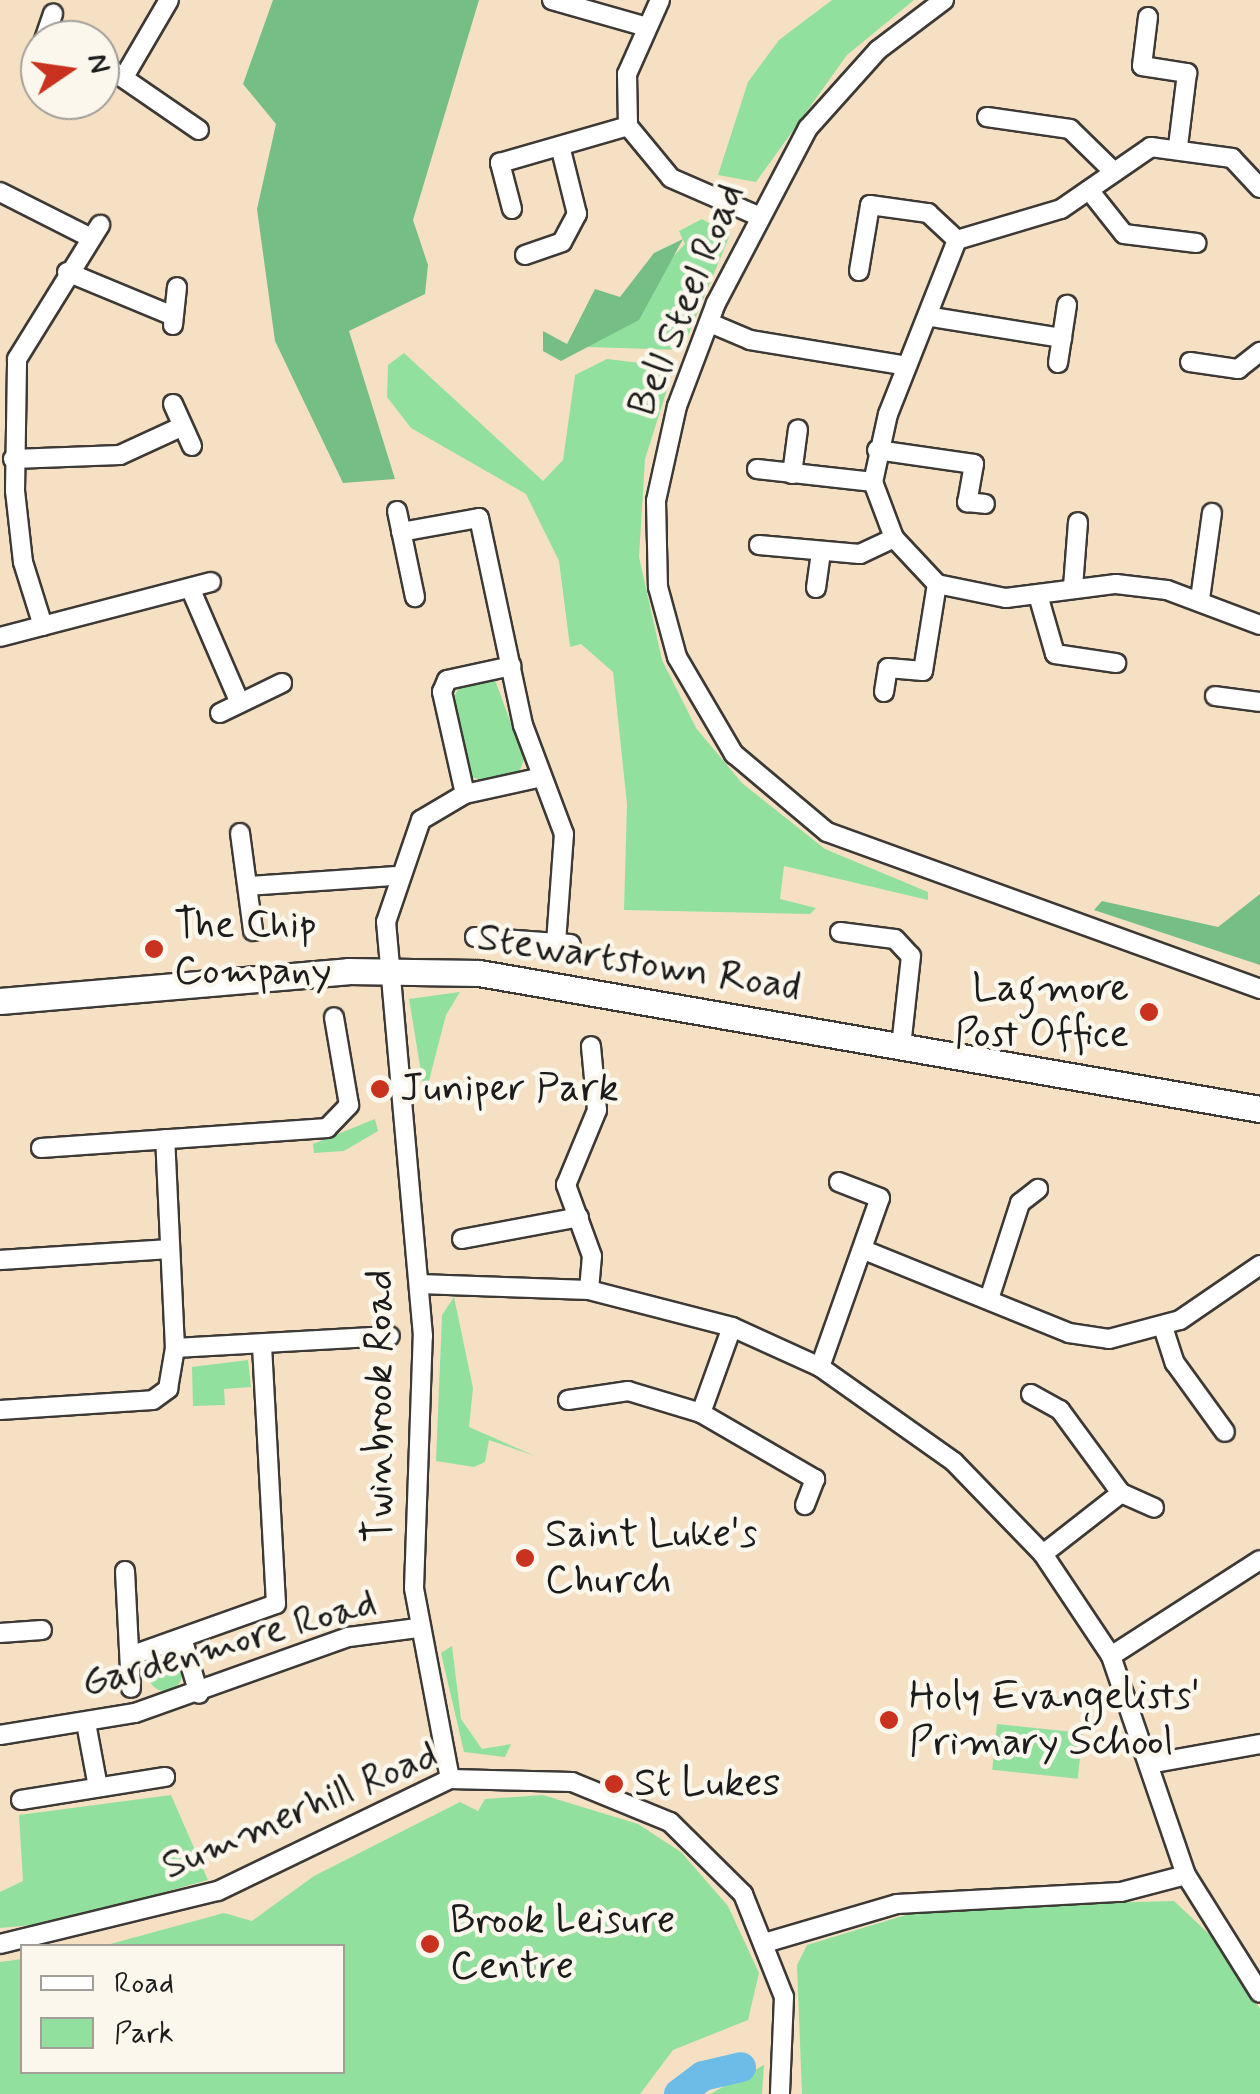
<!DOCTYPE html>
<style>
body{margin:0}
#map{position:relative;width:1260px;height:2094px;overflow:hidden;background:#f5e0c4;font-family:Mynerve,sans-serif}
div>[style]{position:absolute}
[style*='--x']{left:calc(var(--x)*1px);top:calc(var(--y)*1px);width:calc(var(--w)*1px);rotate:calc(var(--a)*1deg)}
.green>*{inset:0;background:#92e09e;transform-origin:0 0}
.round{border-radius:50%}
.forest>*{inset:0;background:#75be85}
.river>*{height:30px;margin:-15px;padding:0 15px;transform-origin:15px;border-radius:15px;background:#6dbce8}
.roads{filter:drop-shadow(2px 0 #3d3935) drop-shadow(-2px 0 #3d3935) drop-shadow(0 2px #3d3935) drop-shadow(0 -2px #3d3935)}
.street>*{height:18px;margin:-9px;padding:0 9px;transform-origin:9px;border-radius:9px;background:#fff}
.secondary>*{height:25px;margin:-12.5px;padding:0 12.5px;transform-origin:12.5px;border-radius:12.5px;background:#fff}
.dots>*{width:28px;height:28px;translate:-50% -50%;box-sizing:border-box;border:5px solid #fbf7ec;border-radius:50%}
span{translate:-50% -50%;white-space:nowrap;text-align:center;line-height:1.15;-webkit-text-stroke:9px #fbf7ec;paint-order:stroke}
.street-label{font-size:40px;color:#1c1c1c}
.poi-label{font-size:40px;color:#1c1c1c}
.left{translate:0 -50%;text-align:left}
.right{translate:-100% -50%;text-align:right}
.legend{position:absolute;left:20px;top:1944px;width:325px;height:130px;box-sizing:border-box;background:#fbf7ec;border:2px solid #a29f99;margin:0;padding:12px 18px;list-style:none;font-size:30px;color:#1c1c1c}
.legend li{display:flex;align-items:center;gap:20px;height:50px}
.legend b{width:50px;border:2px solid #a29f99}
.north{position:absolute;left:20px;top:20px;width:100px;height:100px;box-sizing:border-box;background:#fbf7ec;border:2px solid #a29f99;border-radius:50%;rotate:77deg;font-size:28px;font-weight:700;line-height:40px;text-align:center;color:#1c1c1c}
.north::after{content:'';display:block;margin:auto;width:35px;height:45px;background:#c8321e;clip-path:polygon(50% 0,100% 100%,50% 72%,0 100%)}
</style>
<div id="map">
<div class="green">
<div style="clip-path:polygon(832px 0,914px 0,847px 55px,756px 182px,718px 175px,748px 82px,779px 40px)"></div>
<div style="clip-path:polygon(702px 219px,730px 235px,682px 350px,587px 347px,685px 244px,679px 231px)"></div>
<div style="clip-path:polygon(404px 353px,543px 481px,563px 460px,575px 375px,607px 359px,665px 366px,671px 377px,645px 459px,639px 557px,662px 660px,696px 728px,742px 783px,825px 849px,928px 892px,928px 900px,784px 866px,780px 899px,816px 908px,810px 914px,624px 910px,627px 804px,613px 672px,581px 644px,570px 647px,559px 561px,526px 494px,411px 428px,387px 397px,388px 365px)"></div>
<div style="clip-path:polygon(495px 680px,524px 759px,519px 773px,485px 781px,471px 777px,452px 700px,461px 684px)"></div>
<div style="clip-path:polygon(460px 992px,446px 1015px,425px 1096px,409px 999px)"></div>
<div style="clip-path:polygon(375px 1119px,378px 1131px,344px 1151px,314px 1153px,313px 1144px)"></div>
<div style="clip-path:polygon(454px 1297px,473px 1388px,469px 1427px,535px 1456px,489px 1440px,485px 1462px,474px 1467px,436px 1461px,442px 1315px)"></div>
<div style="clip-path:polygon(248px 1360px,251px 1387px,224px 1389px,225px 1405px,193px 1406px,192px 1367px)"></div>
<div style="clip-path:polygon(452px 1646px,461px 1719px,482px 1749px,511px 1744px,505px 1757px,464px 1752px,441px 1653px)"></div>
<div class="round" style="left:148px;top:1657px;width:34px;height:34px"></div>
<div style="left:997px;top:1724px;width:86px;height:46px;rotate:6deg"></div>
<div style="clip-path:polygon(171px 1795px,208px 1880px,54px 1923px,0 1928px,0 1892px,23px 1881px,19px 1815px)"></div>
<div style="clip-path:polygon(543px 1795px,638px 1824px,681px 1852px,728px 1906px,759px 1973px,748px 2020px,673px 2050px,640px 2094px,0 2094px,0 1962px,22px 1959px,22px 2072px,342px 2072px,342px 1946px,103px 1946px,224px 1913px,252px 1921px,314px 1876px,460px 1802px,478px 1811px,485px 1799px)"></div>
<div style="clip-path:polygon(1174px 1901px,1226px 1950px,1260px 2009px,1260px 2094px,802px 2094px,797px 1965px,807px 1945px,932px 1907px)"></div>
<div style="clip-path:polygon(764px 2065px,762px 2094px,710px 2094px)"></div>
</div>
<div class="forest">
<div style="clip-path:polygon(273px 0,479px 0,413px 220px,428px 265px,425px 294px,349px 331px,395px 479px,343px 483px,275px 341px,257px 209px,276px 124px,243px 84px)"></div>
<div style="clip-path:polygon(683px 239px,639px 320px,561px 361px,543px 351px,543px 331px,567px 344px,595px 289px,620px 297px,654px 253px)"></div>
<div style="clip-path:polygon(1260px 894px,1260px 965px,1094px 910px,1102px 901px,1218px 927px)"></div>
</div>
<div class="river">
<div style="--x:679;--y:2094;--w:30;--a:-37"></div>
<div style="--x:703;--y:2076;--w:39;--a:-13"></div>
</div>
<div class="roads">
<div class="street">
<div style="--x:552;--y:0;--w:95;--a:15.9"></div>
<div style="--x:660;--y:0;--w:81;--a:114"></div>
<div style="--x:627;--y:74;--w:52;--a:88.9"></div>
<div style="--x:628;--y:126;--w:67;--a:50.4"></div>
<div style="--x:671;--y:178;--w:93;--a:23.5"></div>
<div style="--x:944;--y:0;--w:83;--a:142.9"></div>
<div style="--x:878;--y:50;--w:105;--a:131.9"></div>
<div style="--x:808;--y:128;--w:198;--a:117.7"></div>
<div style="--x:716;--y:303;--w:110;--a:110.7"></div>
<div style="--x:677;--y:406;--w:97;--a:102.5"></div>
<div style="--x:656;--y:501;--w:86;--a:88.7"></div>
<div style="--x:658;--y:587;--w:73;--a:74.8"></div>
<div style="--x:677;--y:657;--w:113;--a:59.6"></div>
<div style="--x:734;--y:754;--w:121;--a:40"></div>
<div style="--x:827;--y:832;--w:461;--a:19.9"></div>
<div style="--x:1148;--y:17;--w:49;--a:97"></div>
<div style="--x:1142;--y:66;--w:46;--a:8.8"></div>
<div style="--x:1187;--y:73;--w:74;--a:97"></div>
<div style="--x:44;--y:40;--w:28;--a:-71"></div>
<div style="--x:100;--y:62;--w:120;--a:34.5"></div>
<div style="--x:124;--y:77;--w:89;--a:-59.7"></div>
<div style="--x:987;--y:117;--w:84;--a:8.2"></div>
<div style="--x:1070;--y:129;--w:59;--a:44.3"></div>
<div style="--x:1260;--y:188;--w:41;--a:-133"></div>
<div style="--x:1232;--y:158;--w:82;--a:-172.3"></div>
<div style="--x:1151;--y:147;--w:109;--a:145.4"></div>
<div style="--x:1061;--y:209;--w:109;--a:163.4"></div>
<div style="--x:957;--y:240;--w:187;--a:111.6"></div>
<div style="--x:888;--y:414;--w:70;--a:102.4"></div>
<div style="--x:873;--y:482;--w:60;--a:69.4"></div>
<div style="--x:894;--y:538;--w:63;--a:46.9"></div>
<div style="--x:937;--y:584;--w:70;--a:11.5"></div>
<div style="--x:1006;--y:598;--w:111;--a:-7.3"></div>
<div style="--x:1116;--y:584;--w:51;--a:6.7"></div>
<div style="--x:1167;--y:590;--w:99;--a:20.6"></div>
<div style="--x:1089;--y:190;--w:56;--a:51.5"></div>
<div style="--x:1124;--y:234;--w:73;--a:7.1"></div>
<div style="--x:0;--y:192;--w:100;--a:26.8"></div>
<div style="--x:512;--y:209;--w:48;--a:-104.6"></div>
<div style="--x:500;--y:163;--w:133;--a:-16.1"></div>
<div style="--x:525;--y:255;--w:39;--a:-19"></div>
<div style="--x:562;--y:242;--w:32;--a:-62"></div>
<div style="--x:577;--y:214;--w:70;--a:-104"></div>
<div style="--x:859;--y:271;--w:67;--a:-80.5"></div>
<div style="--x:870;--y:205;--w:59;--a:7.9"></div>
<div style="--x:928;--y:213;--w:40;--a:43"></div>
<div style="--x:67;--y:272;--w:113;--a:22.5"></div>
<div style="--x:932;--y:317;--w:132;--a:9.2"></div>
<div style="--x:710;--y:323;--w:43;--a:23"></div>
<div style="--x:750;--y:340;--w:159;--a:9.4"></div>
<div style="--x:173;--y:325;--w:38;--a:-84"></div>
<div style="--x:1190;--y:362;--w:49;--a:8.3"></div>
<div style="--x:1238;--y:369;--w:28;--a:-38"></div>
<div style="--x:1058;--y:363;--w:59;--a:-81.2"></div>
<div style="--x:173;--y:404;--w:46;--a:65.7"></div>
<div style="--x:877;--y:450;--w:98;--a:8.2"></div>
<div style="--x:974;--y:464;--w:39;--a:100"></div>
<div style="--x:967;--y:502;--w:18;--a:6"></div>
<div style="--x:13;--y:459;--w:107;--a:-2.1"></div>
<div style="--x:120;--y:455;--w:67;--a:-24.7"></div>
<div style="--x:757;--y:469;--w:117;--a:6.4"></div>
<div style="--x:792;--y:474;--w:45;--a:-82.4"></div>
<div style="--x:397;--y:511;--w:88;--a:78.2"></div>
<div style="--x:401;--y:532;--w:79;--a:-10.2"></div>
<div style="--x:479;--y:518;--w:212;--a:78"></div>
<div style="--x:523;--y:725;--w:116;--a:69.4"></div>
<div style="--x:564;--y:834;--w:108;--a:94.2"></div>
<div style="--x:759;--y:545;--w:101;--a:5.1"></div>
<div style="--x:860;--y:554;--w:38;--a:-25"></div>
<div style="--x:1073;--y:587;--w:65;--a:-85.6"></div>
<div style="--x:816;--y:588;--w:35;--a:-82"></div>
<div style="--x:191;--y:590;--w:123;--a:66.6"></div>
<div style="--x:1038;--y:595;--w:61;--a:73.9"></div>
<div style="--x:1055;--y:654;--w:62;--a:8.4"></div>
<div style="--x:1200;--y:599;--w:87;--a:-82.1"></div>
<div style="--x:43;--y:626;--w:67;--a:-107.4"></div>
<div style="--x:23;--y:562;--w:71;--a:-96.4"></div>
<div style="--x:15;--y:491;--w:132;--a:-89.1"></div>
<div style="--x:17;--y:359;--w:158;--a:-58.2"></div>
<div style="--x:0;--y:637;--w:218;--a:-14.6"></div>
<div style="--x:884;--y:692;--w:24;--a:-81"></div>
<div style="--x:888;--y:668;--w:35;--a:5"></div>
<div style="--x:923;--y:671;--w:88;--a:-80.9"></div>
<div style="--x:1215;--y:696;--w:45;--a:7.6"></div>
<div style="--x:220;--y:713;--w:69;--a:-25.8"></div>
<div style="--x:465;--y:794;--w:105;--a:-102.7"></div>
<div style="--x:442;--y:692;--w:13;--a:-67"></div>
<div style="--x:447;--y:680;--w:66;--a:-12.3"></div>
<div style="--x:240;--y:833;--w:99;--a:82.4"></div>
<div style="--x:248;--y:886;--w:147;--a:-3.9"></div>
<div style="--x:840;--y:932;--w:55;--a:7.3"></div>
<div style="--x:895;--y:939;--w:23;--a:47"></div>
<div style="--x:911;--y:956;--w:91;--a:96.3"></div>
<div style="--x:475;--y:937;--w:96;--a:4.2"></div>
<div style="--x:41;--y:1148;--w:287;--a:-4"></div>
<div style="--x:327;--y:1128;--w:32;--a:-46"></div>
<div style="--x:349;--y:1105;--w:89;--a:-99.7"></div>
<div style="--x:462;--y:1239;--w:119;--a:-10.6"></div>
<div style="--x:864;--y:1250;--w:221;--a:22"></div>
<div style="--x:1069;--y:1333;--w:40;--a:8.5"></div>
<div style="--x:1109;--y:1339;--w:73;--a:-15"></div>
<div style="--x:1180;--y:1320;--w:97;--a:-34.5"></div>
<div style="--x:0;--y:1260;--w:169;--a:-3.7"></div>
<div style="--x:419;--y:1284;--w:170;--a:2"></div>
<div style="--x:589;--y:1290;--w:148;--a:14.5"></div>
<div style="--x:732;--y:1327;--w:97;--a:24.4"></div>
<div style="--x:820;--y:1367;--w:164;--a:35.3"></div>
<div style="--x:954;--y:1462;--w:128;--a:45.9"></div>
<div style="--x:1043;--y:1554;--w:123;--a:56.3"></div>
<div style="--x:1111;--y:1656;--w:231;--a:71.1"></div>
<div style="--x:1186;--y:1875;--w:139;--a:57.9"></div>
<div style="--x:589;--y:1290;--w:34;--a:-85"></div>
<div style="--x:592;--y:1256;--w:76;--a:-110.1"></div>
<div style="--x:566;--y:1185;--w:81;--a:-67.5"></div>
<div style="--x:597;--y:1110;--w:64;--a:-95.4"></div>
<div style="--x:990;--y:1296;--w:98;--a:-72.1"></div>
<div style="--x:1020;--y:1203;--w:23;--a:-38"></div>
<div style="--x:1163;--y:1327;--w:38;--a:72"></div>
<div style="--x:1175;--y:1363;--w:85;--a:54.1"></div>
<div style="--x:175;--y:1348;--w:215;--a:-3.2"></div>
<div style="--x:820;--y:1367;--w:179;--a:-70.5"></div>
<div style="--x:880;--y:1198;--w:44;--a:-158.7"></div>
<div style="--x:1031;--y:1394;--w:33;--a:29"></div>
<div style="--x:1060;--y:1410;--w:103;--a:53.7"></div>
<div style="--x:1121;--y:1493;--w:36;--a:24"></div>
<div style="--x:568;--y:1400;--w:61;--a:-8.5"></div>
<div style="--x:628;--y:1391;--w:76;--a:16.8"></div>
<div style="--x:701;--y:1413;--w:132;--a:30.1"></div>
<div style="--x:815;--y:1479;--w:28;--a:111"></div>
<div style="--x:0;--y:1410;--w:153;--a:-3.7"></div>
<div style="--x:153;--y:1400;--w:19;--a:-36"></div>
<div style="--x:168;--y:1389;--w:42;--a:-80.3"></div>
<div style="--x:175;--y:1348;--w:209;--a:-92.7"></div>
<div style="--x:701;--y:1413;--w:91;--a:-70.2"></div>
<div style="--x:1043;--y:1554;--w:99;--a:-38"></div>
<div style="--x:125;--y:1571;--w:117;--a:87.1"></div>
<div style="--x:0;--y:1633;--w:42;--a:-4.1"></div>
<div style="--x:183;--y:1641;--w:55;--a:73.2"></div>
<div style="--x:130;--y:1656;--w:155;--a:-19.6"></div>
<div style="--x:276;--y:1604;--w:260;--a:-93.1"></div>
<div style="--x:1111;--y:1656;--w:177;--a:-32.8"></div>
<div style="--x:86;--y:1723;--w:65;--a:79.4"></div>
<div style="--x:0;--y:1735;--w:137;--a:-9.3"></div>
<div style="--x:135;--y:1713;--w:227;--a:-19.6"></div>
<div style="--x:349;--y:1637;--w:69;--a:-7.5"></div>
<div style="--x:1154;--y:1763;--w:108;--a:-10.2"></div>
<div style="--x:450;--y:1779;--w:194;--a:-100.7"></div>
<div style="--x:414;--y:1588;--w:252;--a:-88"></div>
<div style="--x:423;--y:1336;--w:416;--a:-95.1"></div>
<div style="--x:386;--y:922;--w:108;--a:-71.1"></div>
<div style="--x:421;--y:820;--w:51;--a:-30.6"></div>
<div style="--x:465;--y:794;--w:79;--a:-12.4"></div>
<div style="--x:21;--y:1800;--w:146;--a:-9.1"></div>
<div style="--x:768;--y:1942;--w:134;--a:-16.4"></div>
<div style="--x:897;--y:1904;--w:224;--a:-3.1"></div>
<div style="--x:1121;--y:1892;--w:67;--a:-14.7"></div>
<div style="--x:0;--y:1944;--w:224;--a:-13.7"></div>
<div style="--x:218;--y:1891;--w:258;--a:-25.8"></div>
<div style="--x:450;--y:1779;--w:122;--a:1.4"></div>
<div style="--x:572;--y:1782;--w:106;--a:22.2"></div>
<div style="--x:670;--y:1822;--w:103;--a:44.6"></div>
<div style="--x:743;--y:1894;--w:111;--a:68.3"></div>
<div style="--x:784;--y:1997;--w:97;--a:92.4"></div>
</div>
<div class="secondary">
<div style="--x:0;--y:1001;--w:349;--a:-4.9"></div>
<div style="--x:348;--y:971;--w:131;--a:0.9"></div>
<div style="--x:479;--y:973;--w:793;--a:9.88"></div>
</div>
</div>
<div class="dots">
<div style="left:154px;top:949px;background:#c8321e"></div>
<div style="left:1149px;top:1012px;background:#c8321e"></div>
<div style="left:380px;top:1089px;background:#c8321e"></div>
<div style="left:525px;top:1558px;background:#c8321e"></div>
<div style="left:889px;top:1720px;background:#c8321e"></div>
<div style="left:614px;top:1784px;background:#c8321e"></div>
<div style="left:430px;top:1944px;background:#c8321e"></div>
</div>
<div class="street-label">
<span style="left:687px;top:300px;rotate:-68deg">Bell Steel Road</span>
<span style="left:639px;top:963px;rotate:9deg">Stewartstown Road</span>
<span style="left:380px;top:1406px;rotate:-90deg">Twinbrook Road</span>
<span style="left:229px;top:1644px;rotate:-16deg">Gardenmore Road</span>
<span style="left:300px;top:1811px;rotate:-23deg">Summerhill Road</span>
</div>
<div class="poi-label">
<span class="left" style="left:174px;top:949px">The Chip<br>Company</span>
<span class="right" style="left:1129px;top:1012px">Lagmore<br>Post Office</span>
<span class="left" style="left:400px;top:1089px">Juniper Park</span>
<span class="left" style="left:545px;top:1558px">Saint Luke's<br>Church</span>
<span class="left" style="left:909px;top:1720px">Holy Evangelists'<br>Primary School</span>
<span class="left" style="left:634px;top:1784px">St Lukes</span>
<span class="left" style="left:450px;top:1944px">Brook Leisure<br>Centre</span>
</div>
<ul class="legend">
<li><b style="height:12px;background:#fff"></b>Road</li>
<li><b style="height:28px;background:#92e09e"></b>Park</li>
</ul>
<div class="north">N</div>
</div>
